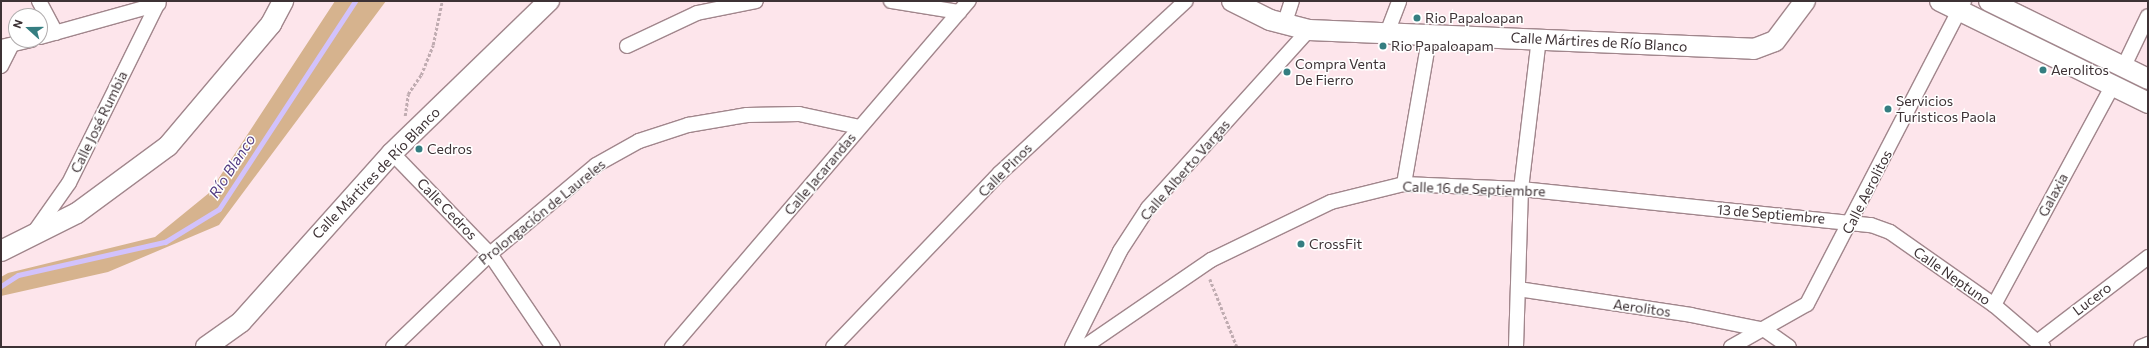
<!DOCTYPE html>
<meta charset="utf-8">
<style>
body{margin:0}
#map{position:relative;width:2149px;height:348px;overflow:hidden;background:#fde5eb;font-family:Commissioner,sans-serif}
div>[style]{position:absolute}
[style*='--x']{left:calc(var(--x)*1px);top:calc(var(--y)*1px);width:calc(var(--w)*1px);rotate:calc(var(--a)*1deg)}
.green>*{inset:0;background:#d6b38e}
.stream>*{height:5px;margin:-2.5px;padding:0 2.5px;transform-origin:2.5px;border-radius:2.5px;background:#d2c2fc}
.path>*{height:2.5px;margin-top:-1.25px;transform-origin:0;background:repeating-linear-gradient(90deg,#c0acb1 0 3px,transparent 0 5px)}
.roads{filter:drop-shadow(1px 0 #a1868c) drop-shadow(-1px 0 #a1868c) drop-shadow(0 1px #a1868c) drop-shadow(0 -1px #a1868c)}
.street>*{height:14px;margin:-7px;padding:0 7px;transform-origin:7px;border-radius:7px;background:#fff}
.secondary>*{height:20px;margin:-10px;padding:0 10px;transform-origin:10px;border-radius:10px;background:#fff}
.dots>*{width:11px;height:11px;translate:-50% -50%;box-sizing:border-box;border:2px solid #fff;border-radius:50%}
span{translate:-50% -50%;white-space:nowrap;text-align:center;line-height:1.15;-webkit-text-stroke:3px #fff;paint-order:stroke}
.poi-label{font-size:14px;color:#3d3235}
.left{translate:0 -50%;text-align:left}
.street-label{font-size:14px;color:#3d3235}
.water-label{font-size:15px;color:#563f84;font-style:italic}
.frame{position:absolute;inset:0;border:2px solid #3d3235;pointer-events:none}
.north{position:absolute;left:8px;top:8px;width:40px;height:40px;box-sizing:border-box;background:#fff;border:1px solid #b1adae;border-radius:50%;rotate:291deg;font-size:11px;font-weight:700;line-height:16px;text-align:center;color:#3d3235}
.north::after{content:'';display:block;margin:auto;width:14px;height:18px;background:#357e81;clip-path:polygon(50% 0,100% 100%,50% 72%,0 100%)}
</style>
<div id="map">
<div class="green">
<div style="clip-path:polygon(335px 1px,386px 1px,219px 225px,108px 272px,1px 296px,1px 277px,8px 273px,155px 237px,209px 193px)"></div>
</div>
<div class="stream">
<div style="--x:1;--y:286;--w:20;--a:-33"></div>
<div style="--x:18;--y:275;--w:151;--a:-12.7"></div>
<div style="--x:165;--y:242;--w:63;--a:-31.4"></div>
<div style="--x:219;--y:209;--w:249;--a:-56.8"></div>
</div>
<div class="path">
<div style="--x:405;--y:116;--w:22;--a:-82"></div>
<div style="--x:408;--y:94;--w:23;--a:-56"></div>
<div style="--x:421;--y:75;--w:32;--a:-68"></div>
<div style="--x:433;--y:45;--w:45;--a:-78.4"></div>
<div style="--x:1210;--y:279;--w:73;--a:68.3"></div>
</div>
<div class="roads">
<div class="street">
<div style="--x:39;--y:1;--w:36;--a:62"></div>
<div style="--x:891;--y:1;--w:69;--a:9.2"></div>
<div style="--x:1284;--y:25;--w:25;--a:-72"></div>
<div style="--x:1387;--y:33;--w:34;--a:-69"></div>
<div style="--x:40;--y:37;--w:123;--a:-15.6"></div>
<div style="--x:627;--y:46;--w:77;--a:-25.2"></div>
<div style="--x:697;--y:13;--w:60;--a:-11.5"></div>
<div style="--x:1;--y:47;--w:31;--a:-13"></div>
<div style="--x:1;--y:66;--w:22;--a:-63"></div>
<div style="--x:2124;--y:66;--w:55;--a:-64.4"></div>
<div style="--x:392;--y:153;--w:141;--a:45.9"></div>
<div style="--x:490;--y:254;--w:112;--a:55.9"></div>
<div style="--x:1404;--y:184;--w:152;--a:-80.2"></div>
<div style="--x:33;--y:234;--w:62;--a:-54.8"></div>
<div style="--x:69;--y:183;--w:203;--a:-63.7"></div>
<div style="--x:1518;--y:289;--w:175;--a:8.5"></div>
<div style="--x:1691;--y:315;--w:76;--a:11.5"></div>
<div style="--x:1765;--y:330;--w:29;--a:35"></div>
<div style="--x:1994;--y:305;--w:250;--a:-61.6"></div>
<div style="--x:2037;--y:342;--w:140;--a:-37.4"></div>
<div style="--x:393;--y:347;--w:134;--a:-43.8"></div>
<div style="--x:490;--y:254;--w:138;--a:-40"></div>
<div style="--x:596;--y:165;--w:49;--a:-29.2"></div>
<div style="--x:639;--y:141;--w:52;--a:-18.1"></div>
<div style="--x:688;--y:125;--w:60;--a:-9.6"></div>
<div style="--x:747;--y:115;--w:52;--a:-1.1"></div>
<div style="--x:799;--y:114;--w:61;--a:12.2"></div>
<div style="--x:672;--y:347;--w:456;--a:-49.4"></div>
<div style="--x:833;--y:347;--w:241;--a:-46.2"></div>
<div style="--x:1000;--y:173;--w:253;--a:-42.8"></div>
<div style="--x:1072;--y:347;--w:107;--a:-63.4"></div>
<div style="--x:1120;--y:251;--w:51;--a:-56.9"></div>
<div style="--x:1148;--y:208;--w:240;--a:-47.9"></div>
<div style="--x:1084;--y:347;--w:154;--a:-34.4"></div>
<div style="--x:1211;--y:260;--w:133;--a:-25.8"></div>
<div style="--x:1331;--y:202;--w:75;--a:-13.9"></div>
<div style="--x:1404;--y:184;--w:117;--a:2.4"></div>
<div style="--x:1521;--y:189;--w:352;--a:5.9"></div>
<div style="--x:1871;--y:225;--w:20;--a:20"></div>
<div style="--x:1890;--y:232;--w:127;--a:35.1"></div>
<div style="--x:1994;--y:305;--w:65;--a:40.6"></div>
<div style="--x:1516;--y:347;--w:158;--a:-88.2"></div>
<div style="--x:1521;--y:189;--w:151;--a:-83.2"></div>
<div style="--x:1731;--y:347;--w:87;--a:-29.5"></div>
<div style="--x:1807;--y:304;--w:341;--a:-62.6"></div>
<div style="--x:2141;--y:347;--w:8;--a:-23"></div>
</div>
<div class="secondary">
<div style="--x:1232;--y:1;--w:42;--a:26.6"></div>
<div style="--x:1270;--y:20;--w:40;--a:14.4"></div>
<div style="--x:1309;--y:30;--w:445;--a:2.4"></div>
<div style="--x:1754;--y:49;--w:22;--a:-21"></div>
<div style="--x:1775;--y:41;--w:50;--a:-53.1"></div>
<div style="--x:1940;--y:1;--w:232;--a:26.1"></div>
<div style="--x:1989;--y:1;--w:177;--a:26.1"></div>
<div style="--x:1;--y:251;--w:85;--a:-26.6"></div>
<div style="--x:77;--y:213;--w:113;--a:-36.4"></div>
<div style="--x:168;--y:146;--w:160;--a:-49.8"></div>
<div style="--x:271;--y:24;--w:26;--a:-62"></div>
<div style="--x:206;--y:347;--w:43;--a:-35.5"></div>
<div style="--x:241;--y:322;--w:227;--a:-48.2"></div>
<div style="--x:392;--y:153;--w:219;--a:-44.1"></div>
</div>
</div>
<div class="dots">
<div style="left:1417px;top:18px;background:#357e81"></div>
<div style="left:1383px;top:46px;background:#357e81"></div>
<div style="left:2043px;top:70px;background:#357e81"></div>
<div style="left:1287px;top:72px;background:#357e81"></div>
<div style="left:1888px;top:109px;background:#357e81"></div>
<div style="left:419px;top:149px;background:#357e81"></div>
<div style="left:1301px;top:244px;background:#357e81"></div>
</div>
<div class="poi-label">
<span class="left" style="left:1425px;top:18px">Rio Papaloapan</span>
<span class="left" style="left:1391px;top:46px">Rio Papaloapam</span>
<span class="left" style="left:1295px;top:72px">Compra Venta<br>De Fierro</span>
<span class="left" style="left:2051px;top:70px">Aerolitos</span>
<span class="left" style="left:1896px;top:109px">Servicios<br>Turisticos Paola</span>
<span class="left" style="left:427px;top:149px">Cedros</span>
<span class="left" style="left:1309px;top:244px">CrossFit</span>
</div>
<div class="street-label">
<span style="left:1599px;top:42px;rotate:3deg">Calle Mártires de Río Blanco</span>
<span style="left:99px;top:122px;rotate:-64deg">Calle José Rumbia</span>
<span style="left:1005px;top:170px;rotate:-45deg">Calle Pinos</span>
<span style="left:1185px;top:170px;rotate:-49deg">Calle Alberto Vargas</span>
<span style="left:376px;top:173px;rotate:-46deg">Calle Mártires de Río Blanco</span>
<span style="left:820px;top:174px;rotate:-50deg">Calle Jacarandas</span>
<span style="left:1474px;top:189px;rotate:2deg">Calle 16 de Septiembre</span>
<span style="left:1867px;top:192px;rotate:-63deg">Calle Aerolitos</span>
<span style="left:2053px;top:195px;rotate:-62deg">Galaxia</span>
<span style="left:447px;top:209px;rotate:46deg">Calle Cedros</span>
<span style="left:542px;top:212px;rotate:-39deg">Prolongación de Laureles</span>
<span style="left:1771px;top:214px;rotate:5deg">13 de Septiembre</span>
<span style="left:1952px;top:276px;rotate:35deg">Calle Neptuno</span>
<span style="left:2092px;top:299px;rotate:-37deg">Lucero</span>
<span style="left:1642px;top:308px;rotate:8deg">Aerolitos</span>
</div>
<div class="water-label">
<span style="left:232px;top:166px;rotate:-57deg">Río Blanco</span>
</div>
<div class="frame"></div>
<div class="north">N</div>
</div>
